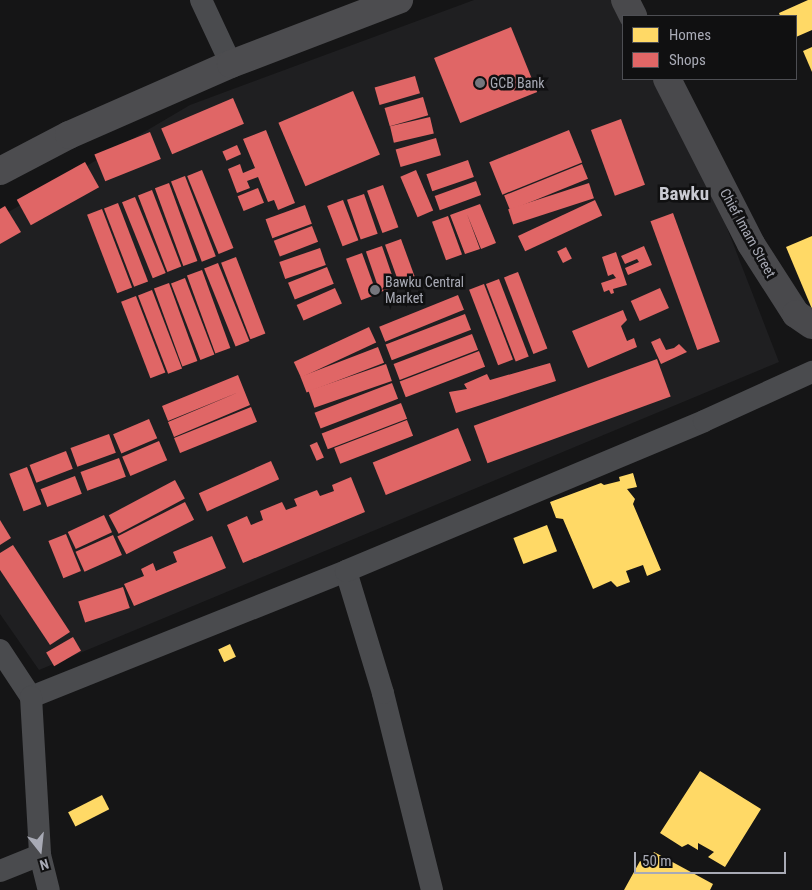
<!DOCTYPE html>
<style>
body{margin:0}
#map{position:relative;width:812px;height:890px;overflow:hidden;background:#151516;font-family:"Roboto Condensed",sans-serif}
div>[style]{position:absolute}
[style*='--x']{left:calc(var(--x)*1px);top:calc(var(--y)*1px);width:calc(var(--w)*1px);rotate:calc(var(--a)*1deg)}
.built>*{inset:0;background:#1f1f21}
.homes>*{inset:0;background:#ffd966;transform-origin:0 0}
.shops>*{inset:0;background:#e06666;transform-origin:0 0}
.street>*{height:22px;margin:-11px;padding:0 11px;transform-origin:11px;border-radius:11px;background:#4a4b4e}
.secondary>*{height:28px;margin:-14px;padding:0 14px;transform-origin:14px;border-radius:14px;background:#49494c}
.highway>*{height:28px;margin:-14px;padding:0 14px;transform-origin:14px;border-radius:14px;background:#4c4c4f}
.dots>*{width:14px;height:14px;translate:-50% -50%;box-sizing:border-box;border:2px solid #101011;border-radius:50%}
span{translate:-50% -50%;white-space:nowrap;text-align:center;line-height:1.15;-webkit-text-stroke:5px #101011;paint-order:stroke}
.poi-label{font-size:14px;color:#a8aab5}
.left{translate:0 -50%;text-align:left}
.street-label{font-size:14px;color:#a8aab5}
.district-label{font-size:19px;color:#c9cad2;font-weight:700}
.legend{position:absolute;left:622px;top:15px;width:175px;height:65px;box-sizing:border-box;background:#101011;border:1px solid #4d4e53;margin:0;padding:6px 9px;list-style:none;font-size:15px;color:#a8aab5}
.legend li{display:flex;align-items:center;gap:10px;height:25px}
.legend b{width:25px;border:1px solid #4d4e53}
.north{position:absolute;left:15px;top:825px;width:50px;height:50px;-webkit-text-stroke:4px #101011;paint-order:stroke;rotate:164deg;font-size:14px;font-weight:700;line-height:20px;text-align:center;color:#a8aab5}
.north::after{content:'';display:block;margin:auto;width:18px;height:22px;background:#a8aab5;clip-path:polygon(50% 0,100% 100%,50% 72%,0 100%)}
.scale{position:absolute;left:634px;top:852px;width:152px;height:22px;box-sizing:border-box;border:2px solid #a8aab5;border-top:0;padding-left:6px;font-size:15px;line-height:18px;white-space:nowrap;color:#a8aab5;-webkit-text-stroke:4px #101011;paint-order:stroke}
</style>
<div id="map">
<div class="built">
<div style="clip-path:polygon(474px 0,611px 0,623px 22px,623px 79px,655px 79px,701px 161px,779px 362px,39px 670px,0 614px,0 217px,190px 105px)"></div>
</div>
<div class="homes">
<div style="clip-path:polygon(808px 0,812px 0,812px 30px,796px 37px,796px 16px,780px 16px,779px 13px)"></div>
<div style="clip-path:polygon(812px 47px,812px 72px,803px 51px)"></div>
<div style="clip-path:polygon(812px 236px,812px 309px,786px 247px)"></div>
<div style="clip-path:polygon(633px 473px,637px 487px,627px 489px,635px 499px,633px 504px,661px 570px,647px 576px,643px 565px,626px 571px,630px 582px,617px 587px,611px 581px,593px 589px,563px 519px,556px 518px,550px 502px,601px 483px,604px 485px,620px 481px,619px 477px)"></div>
<div style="left:547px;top:525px;width:28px;height:36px;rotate:69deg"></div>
<div style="left:230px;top:644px;width:14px;height:13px;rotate:65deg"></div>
<div style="clip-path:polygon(700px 771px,761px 809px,725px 867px,708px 857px,714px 852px,698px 843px,698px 850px,688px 844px,682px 847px,660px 833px)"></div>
<div style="left:102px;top:795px;width:16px;height:38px;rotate:63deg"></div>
<div style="clip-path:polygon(654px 852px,713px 884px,710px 890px,624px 890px,640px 861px,647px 865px)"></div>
</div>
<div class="shops">
<div style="left:511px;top:27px;width:70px;height:83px;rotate:68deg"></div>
<div style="left:415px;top:76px;width:18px;height:42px;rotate:74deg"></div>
<div style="left:353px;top:91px;width:69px;height:81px;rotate:67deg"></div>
<div style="left:423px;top:97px;width:19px;height:40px;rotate:74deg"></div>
<div style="left:233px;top:98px;width:28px;height:78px;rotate:67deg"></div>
<div style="left:430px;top:117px;width:17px;height:41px;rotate:77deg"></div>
<div style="left:621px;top:119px;width:70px;height:32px;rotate:70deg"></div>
<div style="clip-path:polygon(266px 130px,295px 203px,278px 210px,274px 200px,268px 202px,258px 177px,247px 181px,250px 188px,237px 193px,228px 169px,240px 164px,243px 173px,255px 168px,243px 139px)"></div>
<div style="left:569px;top:130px;width:35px;height:86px;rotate:68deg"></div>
<div style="left:150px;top:132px;width:29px;height:60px;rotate:68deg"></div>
<div style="left:436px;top:138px;width:18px;height:42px;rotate:74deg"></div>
<div style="left:237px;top:145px;width:10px;height:16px;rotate:66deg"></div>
<div style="left:468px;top:160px;width:18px;height:44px;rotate:71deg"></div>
<div style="left:85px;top:162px;width:29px;height:78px;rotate:61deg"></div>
<div style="left:582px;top:164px;width:16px;height:84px;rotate:68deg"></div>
<div style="left:202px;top:170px;width:84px;height:16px;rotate:68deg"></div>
<div style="left:416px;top:170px;width:44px;height:17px;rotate:67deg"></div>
<div style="left:185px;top:176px;width:86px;height:15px;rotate:69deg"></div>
<div style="left:476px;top:181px;width:15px;height:44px;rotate:70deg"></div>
<div style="left:169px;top:183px;width:83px;height:15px;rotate:70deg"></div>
<div style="left:589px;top:183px;width:16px;height:85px;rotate:72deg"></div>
<div style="left:383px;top:185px;width:45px;height:17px;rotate:70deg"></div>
<div style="left:258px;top:188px;width:16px;height:22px;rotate:68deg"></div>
<div style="left:152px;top:190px;width:82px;height:15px;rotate:69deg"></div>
<div style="left:364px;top:194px;width:42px;height:18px;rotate:71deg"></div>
<div style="left:135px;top:197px;width:82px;height:14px;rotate:68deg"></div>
<div style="left:343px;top:200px;width:43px;height:17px;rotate:69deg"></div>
<div style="left:595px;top:200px;width:17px;height:85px;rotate:65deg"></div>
<div style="left:118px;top:203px;width:84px;height:15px;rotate:69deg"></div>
<div style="clip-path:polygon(480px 204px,496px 243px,481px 249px,467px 214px,480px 249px,465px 254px,450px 215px)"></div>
<div style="left:305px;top:205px;width:20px;height:42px;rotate:70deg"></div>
<div style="clip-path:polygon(5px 206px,21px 232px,0 244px,0 209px)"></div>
<div style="left:102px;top:209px;width:84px;height:16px;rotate:69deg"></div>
<div style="left:673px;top:213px;width:137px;height:24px;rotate:70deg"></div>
<div style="left:448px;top:216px;width:41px;height:17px;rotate:70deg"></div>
<div style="left:312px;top:226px;width:17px;height:41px;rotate:69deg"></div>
<div style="left:401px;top:239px;width:44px;height:17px;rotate:70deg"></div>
<div style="left:382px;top:246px;width:43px;height:17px;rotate:71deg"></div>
<div style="clip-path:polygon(644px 246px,652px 265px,628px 275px,625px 268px,639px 262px,637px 259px,625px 264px,621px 256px)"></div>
<div style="left:566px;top:247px;width:13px;height:10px;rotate:63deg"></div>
<div style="left:320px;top:248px;width:18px;height:43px;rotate:71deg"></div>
<div style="clip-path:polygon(616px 252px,627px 285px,613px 289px,614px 293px,611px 294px,609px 290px,604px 292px,601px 283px,616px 278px,613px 274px,608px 276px,602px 257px)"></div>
<div style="left:362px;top:253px;width:44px;height:17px;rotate:70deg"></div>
<div style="left:236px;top:257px;width:82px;height:16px;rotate:69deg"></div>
<div style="left:218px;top:263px;width:84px;height:15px;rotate:68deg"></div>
<div style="left:327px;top:267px;width:18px;height:42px;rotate:68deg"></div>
<div style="left:202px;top:270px;width:83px;height:16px;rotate:70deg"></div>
<div style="left:518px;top:272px;width:82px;height:15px;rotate:69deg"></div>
<div style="left:185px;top:278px;width:82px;height:15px;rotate:69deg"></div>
<div style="left:499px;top:279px;width:83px;height:14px;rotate:69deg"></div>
<div style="left:169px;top:283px;width:83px;height:16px;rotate:70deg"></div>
<div style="left:484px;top:284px;width:81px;height:16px;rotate:69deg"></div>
<div style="left:335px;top:288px;width:17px;height:42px;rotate:66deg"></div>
<div style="left:660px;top:288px;width:22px;height:32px;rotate:66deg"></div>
<div style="left:152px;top:290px;width:84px;height:15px;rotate:69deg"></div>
<div style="left:458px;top:295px;width:16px;height:85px;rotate:68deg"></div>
<div style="left:136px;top:296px;width:82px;height:16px;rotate:69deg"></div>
<div style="clip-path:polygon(623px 310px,627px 320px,621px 326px,627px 341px,634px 338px,637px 347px,588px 368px,572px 331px)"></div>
<div style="left:465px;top:314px;width:17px;height:85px;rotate:69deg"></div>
<div style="left:369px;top:327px;width:17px;height:83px;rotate:65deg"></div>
<div style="left:472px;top:334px;width:17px;height:84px;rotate:69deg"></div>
<div style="clip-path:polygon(660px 338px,666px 350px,674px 348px,679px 344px,687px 352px,661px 364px,651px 342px)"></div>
<div style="left:378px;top:347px;width:17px;height:83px;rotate:69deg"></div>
<div style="left:479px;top:351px;width:17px;height:85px;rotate:69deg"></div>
<div style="left:657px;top:359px;width:40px;height:195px;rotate:70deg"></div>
<div style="clip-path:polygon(550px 363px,556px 381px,456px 413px,449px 392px,467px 389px,464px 384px,487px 374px,490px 380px)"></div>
<div style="left:386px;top:364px;width:18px;height:82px;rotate:71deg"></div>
<div style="clip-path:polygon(238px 375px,250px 405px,174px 437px,168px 422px,239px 392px,168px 421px,162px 406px)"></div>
<div style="left:392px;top:383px;width:17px;height:83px;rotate:69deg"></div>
<div style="left:401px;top:403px;width:17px;height:85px;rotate:69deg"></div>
<div style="left:251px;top:407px;width:16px;height:83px;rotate:68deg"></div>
<div style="left:149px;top:419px;width:21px;height:39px;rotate:67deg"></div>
<div style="left:407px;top:420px;width:17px;height:78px;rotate:69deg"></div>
<div style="left:458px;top:428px;width:35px;height:92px;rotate:68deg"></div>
<div style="left:109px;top:434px;width:20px;height:41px;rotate:70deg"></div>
<div style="left:159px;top:441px;width:21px;height:40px;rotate:67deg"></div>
<div style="left:317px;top:442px;width:17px;height:8px;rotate:66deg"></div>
<div style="left:66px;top:451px;width:19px;height:39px;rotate:69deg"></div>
<div style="left:119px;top:458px;width:20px;height:41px;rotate:70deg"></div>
<div style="left:271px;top:461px;width:20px;height:79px;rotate:66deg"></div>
<div style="left:27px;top:467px;width:40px;height:19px;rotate:69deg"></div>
<div style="left:75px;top:476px;width:19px;height:37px;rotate:69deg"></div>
<div style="clip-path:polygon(351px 477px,365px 512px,243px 563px,227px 525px,247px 516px,251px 525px,263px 520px,260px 511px,282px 502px,286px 510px,297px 506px,294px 499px,317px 490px,320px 496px,334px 491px,332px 485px)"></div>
<div style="left:175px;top:480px;width:21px;height:75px;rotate:62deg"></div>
<div style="left:185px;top:502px;width:20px;height:76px;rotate:63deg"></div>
<div style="left:104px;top:515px;width:19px;height:40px;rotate:65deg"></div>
<div style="clip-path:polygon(0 520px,11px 538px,0 545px)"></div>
<div style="left:66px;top:534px;width:40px;height:19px;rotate:68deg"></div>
<div style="left:113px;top:535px;width:22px;height:41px;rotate:66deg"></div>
<div style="clip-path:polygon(212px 536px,226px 568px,134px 606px,124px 584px,144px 576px,141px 569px,153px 563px,156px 571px,177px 562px,173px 552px)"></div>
<div style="clip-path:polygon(13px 545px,70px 632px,50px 645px,0 570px,0 553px)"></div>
<div style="left:123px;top:587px;width:22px;height:47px;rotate:72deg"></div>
<div style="left:73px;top:637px;width:16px;height:31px;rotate:60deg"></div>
</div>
<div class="street">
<div style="--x:201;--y:0;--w:71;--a:64.9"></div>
<div style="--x:0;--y:650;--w:56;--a:56.6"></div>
<div style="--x:31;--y:697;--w:339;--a:-21.8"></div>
<div style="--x:31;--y:697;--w:158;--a:86.7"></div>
<div style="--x:40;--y:855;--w:36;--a:76"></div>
<div style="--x:0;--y:871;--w:43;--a:-21.8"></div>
<div style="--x:432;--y:890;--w:203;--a:-104"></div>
<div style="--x:383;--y:693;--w:127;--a:-106.9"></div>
<div style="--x:346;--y:571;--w:388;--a:-22.7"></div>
<div style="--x:704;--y:421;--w:119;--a:-24.4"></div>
</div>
<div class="secondary">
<div style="--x:625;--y:0;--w:18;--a:63"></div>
<div style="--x:667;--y:79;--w:185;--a:63"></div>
<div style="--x:751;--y:244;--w:83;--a:57.3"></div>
<div style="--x:796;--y:314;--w:19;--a:35"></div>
</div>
<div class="highway">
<div style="--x:0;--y:171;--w:78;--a:-27.6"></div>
<div style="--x:69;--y:135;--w:177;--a:-23.7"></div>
<div style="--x:231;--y:64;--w:180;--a:-20.9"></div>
</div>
<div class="dots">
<div style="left:480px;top:83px;background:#75767d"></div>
<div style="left:375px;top:290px;background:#75767d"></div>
</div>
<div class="poi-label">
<span class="left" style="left:490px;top:83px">GCB Bank</span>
<span class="left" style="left:385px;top:290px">Bawku Central<br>Market</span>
</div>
<div class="street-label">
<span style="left:748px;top:233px;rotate:61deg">Chief Imam Street</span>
</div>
<div class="district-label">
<span style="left:684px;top:194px">Bawku</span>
</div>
<ul class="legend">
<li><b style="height:14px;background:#ffd966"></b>Homes</li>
<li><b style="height:14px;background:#e06666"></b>Shops</li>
</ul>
<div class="north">N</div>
<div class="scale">50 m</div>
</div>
